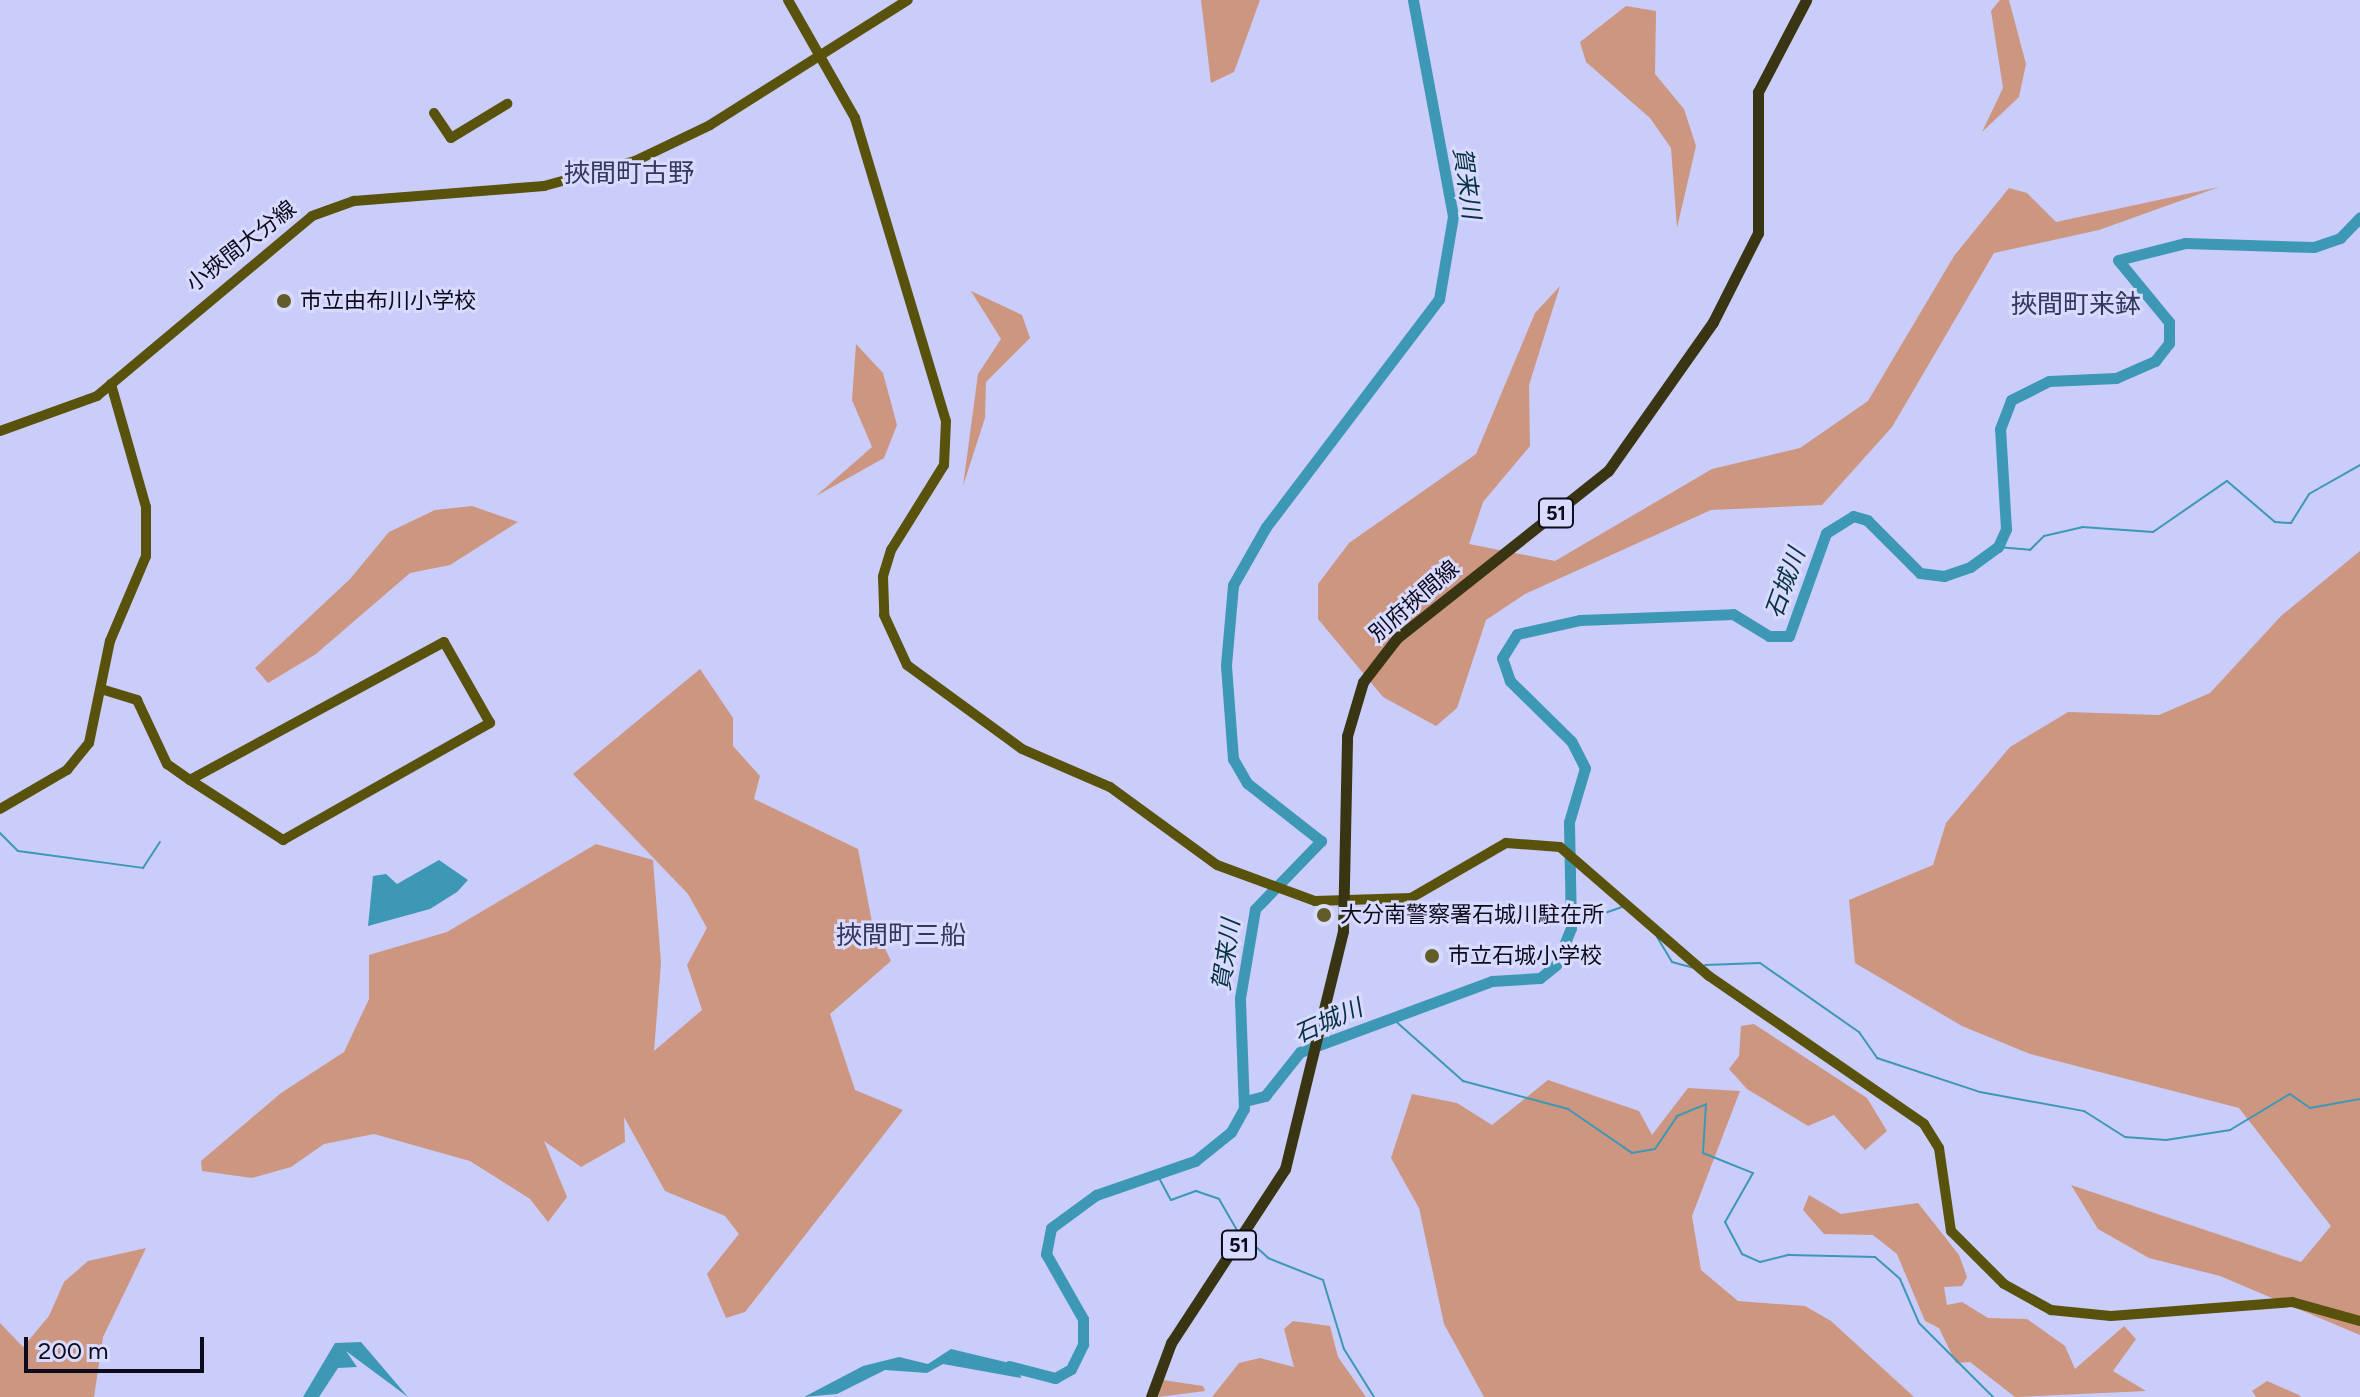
<!DOCTYPE html>
<html>
<head>
<meta charset="utf-8">
<style>
  body { margin:0 }
  #map { position:relative; width:2360px; height:1397px; overflow:hidden; background:#caccf9; font-family:Figtree,"Noto Sans JP",sans-serif }
  div>[style] { position:absolute }
  .green>* { inset:0; background:#cd9680 }
  .water>* { inset:0; background:#3d98b6 }
  .stream>* { height:2px; margin:-1px; padding:0 1px; transform-origin:1px; border-radius:1px; background:#3d98b6 }
  .river>* { height:11px; margin:-5.5px; padding:0 5.5px; transform-origin:5.5px; border-radius:5.5px; background:#3d98b6 }
  .secondary>* { height:10px; margin:-5px; padding:0 5px; transform-origin:5px; border-radius:5px; background:#59520c }
  .primary>* { height:11px; margin:-5.5px; padding:0 5.5px; transform-origin:5.5px; border-radius:5.5px; background:#393512 }
  .dots>* { width:22px; height:22px; translate:-50% -50%; box-sizing:border-box; border:4px solid #d8daff; border-radius:50% }
  span { translate:-50% -50%; white-space:nowrap; text-align:center; line-height:1.15; -webkit-text-stroke:6px #d8daff; paint-order:stroke }
  .shield-label span { padding:2px 6px; background:#d8daff; border:2px solid; border-radius:6px; -webkit-text-stroke-width:0 }
  .shield-label { font-size:20px; color:#0c0b1a; font-weight:700 }
  .street-label { font-size:22px; color:#0c0b1a }
  .poi-label { font-size:22px; color:#0c0b1a }
  .left { translate:0 -50%; text-align:left }
  .water-label { font-size:24px; color:#06313e; font-style:italic }
  .quarter-label { font-size:26px; color:#37375b }
  .scale { position:absolute; left:24px; top:1337px; width:180px; height:36px; box-sizing:border-box; border:4px solid #0c0b1a; border-top:0; padding-left:10px; font-size:24px; line-height:28px; white-space:nowrap; color:#0c0b1a; -webkit-text-stroke:6px #d8daff; paint-order:stroke }
</style>
</head>
<body>
<div id="map">
  <div class="green">
    <div style="clip-path:polygon(1201px 0,1260px 0,1234px 72px,1211px 83px)"></div>
    <div style="clip-path:polygon(2000px 0,2009px 0,2026px 64px,2019px 97px,1982px 132px,2003px 88px,1991px 11px)"></div>
    <div style="clip-path:polygon(1626px 6px,1656px 11px,1655px 74px,1684px 109px,1696px 146px,1677px 228px,1671px 148px,1650px 118px,1586px 62px,1580px 42px)"></div>
    <div style="clip-path:polygon(2219px 187px,2099px 230px,1994px 253px,1892px 427px,1822px 505px,1711px 510px,1525px 594px,1486px 620px,1457px 708px,1436px 726px,1383px 697px,1318px 619px,1318px 584px,1349px 543px,1476px 454px,1535px 313px,1560px 286px,1529px 385px,1530px 446px,1483px 502px,1469px 544px,1555px 561px,1712px 469px,1800px 448px,1868px 401px,1954px 256px,2009px 188px,2027px 193px,2056px 222px)"></div>
    <div style="clip-path:polygon(971px 291px,1022px 315px,1030px 338px,986px 382px,985px 418px,963px 486px,978px 374px,1001px 339px)"></div>
    <div style="clip-path:polygon(856px 344px,883px 373px,897px 425px,884px 458px,816px 496px,872px 447px,852px 400px)"></div>
    <div style="clip-path:polygon(472px 506px,518px 522px,450px 565px,410px 573px,316px 654px,268px 683px,255px 668px,350px 579px,389px 532px,435px 510px)"></div>
    <div style="clip-path:polygon(2360px 551px,2360px 1335px,2220px 1276px,2149px 1258px,2098px 1229px,2071px 1185px,2301px 1262px,2331px 1226px,2239px 1108px,2030px 1054px,1962px 1026px,1855px 963px,1849px 900px,1933px 865px,1946px 823px,2010px 747px,2068px 712px,2159px 715px,2210px 693px,2281px 616px)"></div>
    <div style="clip-path:polygon(700px 669px,733px 718px,733px 746px,760px 776px,754px 799px,858px 849px,872px 922px,891px 961px,830px 1014px,855px 1090px,903px 1110px,745px 1312px,726px 1318px,707px 1274px,739px 1234px,725px 1216px,665px 1191px,624px 1117px,625px 1142px,581px 1167px,544px 1141px,567px 1197px,548px 1222px,530px 1199px,470px 1161px,374px 1134px,324px 1144px,291px 1167px,252px 1178px,202px 1171px,201px 1161px,281px 1093px,344px 1052px,369px 999px,369px 955px,447px 932px,596px 844px,653px 860px,661px 963px,654px 1051px,702px 1010px,687px 965px,707px 928px,688px 894px,573px 774px)"></div>
    <div style="clip-path:polygon(1754px 1024px,1867px 1098px,1887px 1131px,1865px 1150px,1834px 1115px,1808px 1126px,1747px 1089px,1729px 1069px,1739px 1056px,1741px 1026px)"></div>
    <div style="clip-path:polygon(1548px 1080px,1639px 1111px,1652px 1135px,1688px 1088px,1740px 1091px,1692px 1216px,1701px 1270px,1738px 1301px,1805px 1306px,1831px 1321px,1914px 1397px,1484px 1397px,1444px 1324px,1419px 1208px,1391px 1158px,1412px 1094px,1457px 1103px,1492px 1125px)"></div>
    <div style="clip-path:polygon(1809px 1195px,1841px 1214px,1918px 1203px,1959px 1255px,1967px 1277px,1962px 1286px,1944px 1287px,1947px 1305px,1962px 1302px,1988px 1318px,2027px 1319px,2065px 1346px,2075px 1369px,2124px 1326px,2136px 1339px,2113px 1371px,2146px 1391px,2015px 1397px,1970px 1362px,1956px 1363px,1939px 1328px,1925px 1321px,1897px 1254px,1873px 1235px,1824px 1234px,1803px 1210px)"></div>
    <div style="clip-path:polygon(146px 1248px,103px 1337px,94px 1397px,0 1397px,0 1323px,23px 1347px,49px 1316px,64px 1282px,88px 1261px)"></div>
    <div style="clip-path:polygon(1293px 1321px,1330px 1326px,1338px 1357px,1366px 1397px,1212px 1397px,1239px 1363px,1260px 1358px,1294px 1367px,1284px 1329px)"></div>
    <div style="clip-path:polygon(1163px 1380px,1203px 1386px,1205px 1391px,1158px 1397px)"></div>
    <div style="clip-path:polygon(2267px 1381px,2299px 1395px,2301px 1397px,2256px 1397px,2252px 1391px)"></div>
  </div>
  <div class="water">
    <div style="clip-path:polygon(439px 860px,468px 880px,457px 892px,430px 909px,368px 926px,373px 876px,386px 874px,397px 884px)"></div>
    <div style="clip-path:polygon(361px 1342px,408px 1397px,346px 1351px,357px 1367px,338px 1368px,319px 1397px,303px 1397px,335px 1343px)"></div>
    <div style="clip-path:polygon(951px 1349px,1018px 1365px,1021px 1378px,943px 1364px,927px 1373px,885px 1370px,837px 1394px,804px 1397px,863px 1366px,899px 1357px,928px 1364px)"></div>
  </div>
  <div class="stream">
    <div style="left:1998px;top:547px;width:32px;rotate:5deg"></div>
    <div style="left:2030px;top:550px;width:20px;rotate:-45deg"></div>
    <div style="left:2044px;top:536px;width:39px;rotate:-13deg"></div>
    <div style="left:2082px;top:527px;width:71px;rotate:4deg"></div>
    <div style="left:2153px;top:532px;width:90px;rotate:-34.6deg"></div>
    <div style="left:2227px;top:481px;width:63px;rotate:40.5deg"></div>
    <div style="left:2275px;top:522px;width:16px;rotate:4deg"></div>
    <div style="left:2291px;top:523px;width:34px;rotate:-58deg"></div>
    <div style="left:2309px;top:494px;width:59px;rotate:-29.6deg"></div>
    <div style="left:0;top:833px;width:25px;rotate:45deg"></div>
    <div style="left:18px;top:851px;width:126px;rotate:7.7deg"></div>
    <div style="left:143px;top:868px;width:31px;rotate:-57deg"></div>
    <div style="left:1571px;top:925px;width:54px;rotate:-19.4deg"></div>
    <div style="left:1657px;top:937px;width:29px;rotate:59deg"></div>
    <div style="left:1672px;top:962px;width:24px;rotate:15deg"></div>
    <div style="left:1705px;top:965px;width:55px;rotate:-2.1deg"></div>
    <div style="left:1760px;top:963px;width:121px;rotate:34.9deg"></div>
    <div style="left:1859px;top:1032px;width:32px;rotate:55deg"></div>
    <div style="left:1877px;top:1058px;width:108px;rotate:18.3deg"></div>
    <div style="left:1980px;top:1092px;width:106px;rotate:10.4deg"></div>
    <div style="left:2084px;top:1111px;width:49px;rotate:32.4deg"></div>
    <div style="left:2125px;top:1137px;width:41px;rotate:4.2deg"></div>
    <div style="left:2166px;top:1140px;width:65px;rotate:-8.9deg"></div>
    <div style="left:2230px;top:1130px;width:70px;rotate:-31deg"></div>
    <div style="left:2290px;top:1094px;width:24px;rotate:35deg"></div>
    <div style="left:2310px;top:1108px;width:51px;rotate:-10.2deg"></div>
    <div style="left:1392px;top:1018px;width:95px;rotate:41.6deg"></div>
    <div style="left:1463px;top:1081px;width:109px;rotate:14.9deg"></div>
    <div style="left:1568px;top:1109px;width:78px;rotate:34.5deg"></div>
    <div style="left:1632px;top:1153px;width:23px;rotate:-10deg"></div>
    <div style="left:1655px;top:1149px;width:40px;rotate:-56deg"></div>
    <div style="left:1677px;top:1116px;width:31px;rotate:-22deg"></div>
    <div style="left:1706px;top:1104px;width:49px;rotate:93.5deg"></div>
    <div style="left:1703px;top:1153px;width:54px;rotate:21.8deg"></div>
    <div style="left:1753px;top:1173px;width:56px;rotate:119.7deg"></div>
    <div style="left:1725px;top:1222px;width:36px;rotate:62deg"></div>
    <div style="left:1742px;top:1254px;width:20px;rotate:24deg"></div>
    <div style="left:1760px;top:1262px;width:30px;rotate:-14deg"></div>
    <div style="left:1789px;top:1255px;width:86px;rotate:1.3deg"></div>
    <div style="left:1875px;top:1257px;width:33px;rotate:41deg"></div>
    <div style="left:1900px;top:1279px;width:48px;rotate:66.6deg"></div>
    <div style="left:1919px;top:1323px;width:105px;rotate:45deg"></div>
    <div style="left:1158px;top:1176px;width:27px;rotate:62deg"></div>
    <div style="left:1171px;top:1200px;width:27px;rotate:-20deg"></div>
    <div style="left:1196px;top:1191px;width:24px;rotate:19deg"></div>
    <div style="left:1219px;top:1199px;width:36px;rotate:60deg"></div>
    <div style="left:1245px;top:1237px;width:31px;rotate:42deg"></div>
    <div style="left:1268px;top:1258px;width:59px;rotate:21.8deg"></div>
    <div style="left:1323px;top:1280px;width:72px;rotate:73.1deg"></div>
    <div style="left:1344px;top:1349px;width:57px;rotate:58deg"></div>
  </div>
  <div class="river">
    <div style="left:1245px;top:1101px;width:21px;rotate:-14deg"></div>
    <div style="left:1265px;top:1096px;width:56px;rotate:-51.5deg"></div>
    <div style="left:1300px;top:1052px;width:205px;rotate:-20.3deg"></div>
    <div style="left:1492px;top:981px;width:48px;rotate:-3.6deg"></div>
    <div style="left:1540px;top:978px;width:21px;rotate:-39deg"></div>
    <div style="left:1556px;top:965px;width:40px;rotate:-68deg"></div>
    <div style="left:1571px;top:928px;width:106px;rotate:-91.1deg"></div>
    <div style="left:1569px;top:822px;width:56px;rotate:-73.5deg"></div>
    <div style="left:1585px;top:768px;width:30px;rotate:-117deg"></div>
    <div style="left:1571px;top:741px;width:86px;rotate:-135.5deg"></div>
    <div style="left:1510px;top:681px;width:24px;rotate:-109deg"></div>
    <div style="left:1502px;top:658px;width:28px;rotate:-58deg"></div>
    <div style="left:1517px;top:634px;width:65px;rotate:-12.5deg"></div>
    <div style="left:1580px;top:620px;width:153px;rotate:-2.2deg"></div>
    <div style="left:1733px;top:614px;width:42px;rotate:31.4deg"></div>
    <div style="left:1769px;top:636px;width:20px"></div>
    <div style="left:1789px;top:636px;width:109px;rotate:-70.2deg"></div>
    <div style="left:1826px;top:533px;width:32px;rotate:-32deg"></div>
    <div style="left:1853px;top:516px;width:15px;rotate:16deg"></div>
    <div style="left:1867px;top:520px;width:75px;rotate:45deg"></div>
    <div style="left:1920px;top:573px;width:24px;rotate:7deg"></div>
    <div style="left:1944px;top:576px;width:28px;rotate:-19deg"></div>
    <div style="left:1970px;top:567px;width:34px;rotate:-36deg"></div>
    <div style="left:1998px;top:547px;width:20px;rotate:-66deg"></div>
    <div style="left:2006px;top:529px;width:100px;rotate:-93.4deg"></div>
    <div style="left:2000px;top:429px;width:31px;rotate:-69deg"></div>
    <div style="left:2011px;top:400px;width:42px;rotate:-26.6deg"></div>
    <div style="left:2049px;top:381px;width:67px;rotate:-2.6deg"></div>
    <div style="left:2116px;top:378px;width:43px;rotate:-23.6deg"></div>
    <div style="left:2155px;top:361px;width:23px;rotate:-52deg"></div>
    <div style="left:2169px;top:343px;width:21px;rotate:-90deg"></div>
    <div style="left:2169px;top:322px;width:80px;rotate:-129.4deg"></div>
    <div style="left:2118px;top:260px;width:69px;rotate:-14.2deg"></div>
    <div style="left:2185px;top:243px;width:129px;rotate:1.8deg"></div>
    <div style="left:2314px;top:247px;width:28px;rotate:-19deg"></div>
    <div style="left:2340px;top:238px;width:29px;rotate:-46deg"></div>
    <div style="left:1009px;top:1366px;width:48px;rotate:14.6deg"></div>
    <div style="left:1055px;top:1378px;width:18px;rotate:-29deg"></div>
    <div style="left:1071px;top:1369px;width:28px;rotate:-64deg"></div>
    <div style="left:1083px;top:1344px;width:25px;rotate:-90deg"></div>
    <div style="left:1083px;top:1319px;width:75px;rotate:-119.6deg"></div>
    <div style="left:1046px;top:1254px;width:26px;rotate:-79deg"></div>
    <div style="left:1051px;top:1228px;width:56px;rotate:-36.3deg"></div>
    <div style="left:1096px;top:1195px;width:105px;rotate:-19deg"></div>
    <div style="left:1195px;top:1161px;width:46px;rotate:-38.9deg"></div>
    <div style="left:1231px;top:1132px;width:26px;rotate:-61deg"></div>
    <div style="left:1244px;top:1109px;width:111px;rotate:-92.1deg"></div>
    <div style="left:1240px;top:998px;width:90px;rotate:-80.4deg"></div>
    <div style="left:1255px;top:909px;width:95px;rotate:-45.9deg"></div>
    <div style="left:1321px;top:841px;width:94px;rotate:-141.9deg"></div>
    <div style="left:1247px;top:783px;width:28px;rotate:-120deg"></div>
    <div style="left:1233px;top:759px;width:94px;rotate:-94.3deg"></div>
    <div style="left:1226px;top:665px;width:80px;rotate:-85deg"></div>
    <div style="left:1233px;top:585px;width:67px;rotate:-60.4deg"></div>
    <div style="left:1266px;top:527px;width:286px;rotate:-52.8deg"></div>
    <div style="left:1439px;top:299px;width:84px;rotate:-80.4deg"></div>
    <div style="left:1453px;top:216px;width:220px;rotate:-100.5deg"></div>
  </div>
  <div class="secondary">
    <div style="left:788px;top:0;width:136px;rotate:60.4deg"></div>
    <div style="left:855px;top:118px;width:316px;rotate:73.3deg"></div>
    <div style="left:946px;top:421px;width:44px;rotate:92.6deg"></div>
    <div style="left:944px;top:465px;width:100px;rotate:121.9deg"></div>
    <div style="left:891px;top:550px;width:28px;rotate:107deg"></div>
    <div style="left:883px;top:577px;width:38px;rotate:88deg"></div>
    <div style="left:884px;top:615px;width:55px;rotate:65.3deg"></div>
    <div style="left:907px;top:665px;width:142px;rotate:36.1deg"></div>
    <div style="left:1022px;top:749px;width:96px;rotate:23.4deg"></div>
    <div style="left:1110px;top:787px;width:132px;rotate:36.1deg"></div>
    <div style="left:1217px;top:865px;width:104px;rotate:20.2deg"></div>
    <div style="left:1315px;top:901px;width:96px;rotate:-1.8deg"></div>
    <div style="left:1411px;top:898px;width:110px;rotate:-30.1deg"></div>
    <div style="left:1506px;top:843px;width:54px;rotate:4.2deg"></div>
    <div style="left:1560px;top:847px;width:197px;rotate:40.9deg"></div>
    <div style="left:1709px;top:976px;width:261px;rotate:34.5deg"></div>
    <div style="left:1924px;top:1124px;width:28px;rotate:58deg"></div>
    <div style="left:1939px;top:1148px;width:84px;rotate:81.8deg"></div>
    <div style="left:1951px;top:1231px;width:75px;rotate:45deg"></div>
    <div style="left:2004px;top:1284px;width:54px;rotate:29deg"></div>
    <div style="left:2051px;top:1310px;width:60px;rotate:5.7deg"></div>
    <div style="left:2111px;top:1316px;width:182px;rotate:-4.4deg"></div>
    <div style="left:2292px;top:1302px;width:71px;rotate:15.6deg"></div>
    <div style="left:434px;top:113px;width:30px;rotate:56deg"></div>
    <div style="left:451px;top:138px;width:66px;rotate:-31.3deg"></div>
    <div style="left:0;top:431px;width:103px;rotate:-19.8deg"></div>
    <div style="left:97px;top:396px;width:280px;rotate:-39.9deg"></div>
    <div style="left:312px;top:216px;width:45px;rotate:-19.7deg"></div>
    <div style="left:354px;top:201px;width:191px;rotate:-4.5deg"></div>
    <div style="left:544px;top:186px;width:94px;rotate:-15.4deg"></div>
    <div style="left:635px;top:161px;width:83px;rotate:-25.6deg"></div>
    <div style="left:710px;top:125px;width:234px;rotate:-32.3deg"></div>
    <div style="left:101px;top:689px;width:38px;rotate:17deg"></div>
    <div style="left:137px;top:700px;width:71px;rotate:64.9deg"></div>
    <div style="left:167px;top:764px;width:28px;rotate:35deg"></div>
    <div style="left:190px;top:780px;width:111px;rotate:32.8deg"></div>
    <div style="left:283px;top:840px;width:238px;rotate:-29.5deg"></div>
    <div style="left:490px;top:723px;width:93px;rotate:-119.6deg"></div>
    <div style="left:444px;top:642px;width:289px;rotate:151.5deg"></div>
    <div style="left:0;top:809px;width:78px;rotate:-30.2deg"></div>
    <div style="left:67px;top:770px;width:35px;rotate:-51deg"></div>
    <div style="left:89px;top:743px;width:104px;rotate:-78.4deg"></div>
    <div style="left:110px;top:641px;width:92px;rotate:-67deg"></div>
    <div style="left:146px;top:556px;width:49px;rotate:-90deg"></div>
    <div style="left:146px;top:507px;width:128px;rotate:-105.9deg"></div>
  </div>
  <div class="primary">
    <div style="left:1151px;top:1397px;width:58px;rotate:-69.7deg"></div>
    <div style="left:1171px;top:1343px;width:208px;rotate:-56.8deg"></div>
    <div style="left:1285px;top:1169px;width:245px;rotate:-76.3deg"></div>
    <div style="left:1343px;top:931px;width:195px;rotate:-88.8deg"></div>
    <div style="left:1347px;top:736px;width:56px;rotate:-73.5deg"></div>
    <div style="left:1363px;top:682px;width:56px;rotate:-52.3deg"></div>
    <div style="left:1397px;top:638px;width:269px;rotate:-38.4deg"></div>
    <div style="left:1608px;top:471px;width:182px;rotate:-54.8deg"></div>
    <div style="left:1713px;top:322px;width:100px;rotate:-63.2deg"></div>
    <div style="left:1758px;top:233px;width:141px;rotate:-90deg"></div>
    <div style="left:1758px;top:92px;width:104px;rotate:-62.4deg"></div>
  </div>
  <div class="dots">
    <div style="left:284px;top:301px;background:#615c28"></div>
    <div style="left:1324px;top:915px;background:#615c28"></div>
    <div style="left:1432px;top:956px;background:#615c28"></div>
  </div>
  <div class="shield-label">
    <span style="left:1556px;top:513px">51</span>
    <span style="left:1239px;top:1245px">51</span>
  </div>
  <div class="street-label">
    <span style="left:241px;top:246px;rotate:-38deg">小挾間大分線</span>
    <span style="left:1414px;top:601px;rotate:-41deg">別府挾間線</span>
  </div>
  <div class="poi-label">
    <span class="left" style="left:300px;top:301px">市立由布川小学校</span>
    <span class="left" style="left:1340px;top:915px">大分南警察署石城川駐在所</span>
    <span class="left" style="left:1448px;top:956px">市立石城小学校</span>
  </div>
  <div class="water-label">
    <span style="left:1467px;top:183px;rotate:82deg">賀来川</span>
    <span style="left:1785px;top:583px;rotate:-70deg">石城川</span>
    <span style="left:1226px;top:955px;rotate:-82deg">賀来川</span>
    <span style="left:1328px;top:1021px;rotate:-24deg">石城川</span>
  </div>
  <div class="quarter-label">
    <span style="left:629px;top:174px">挾間町古野</span>
    <span style="left:2076px;top:305px">挾間町来鉢</span>
    <span style="left:901px;top:936px">挾間町三船</span>
  </div>
  <div class="scale">200 m</div>
</div>
</body>
</html>
